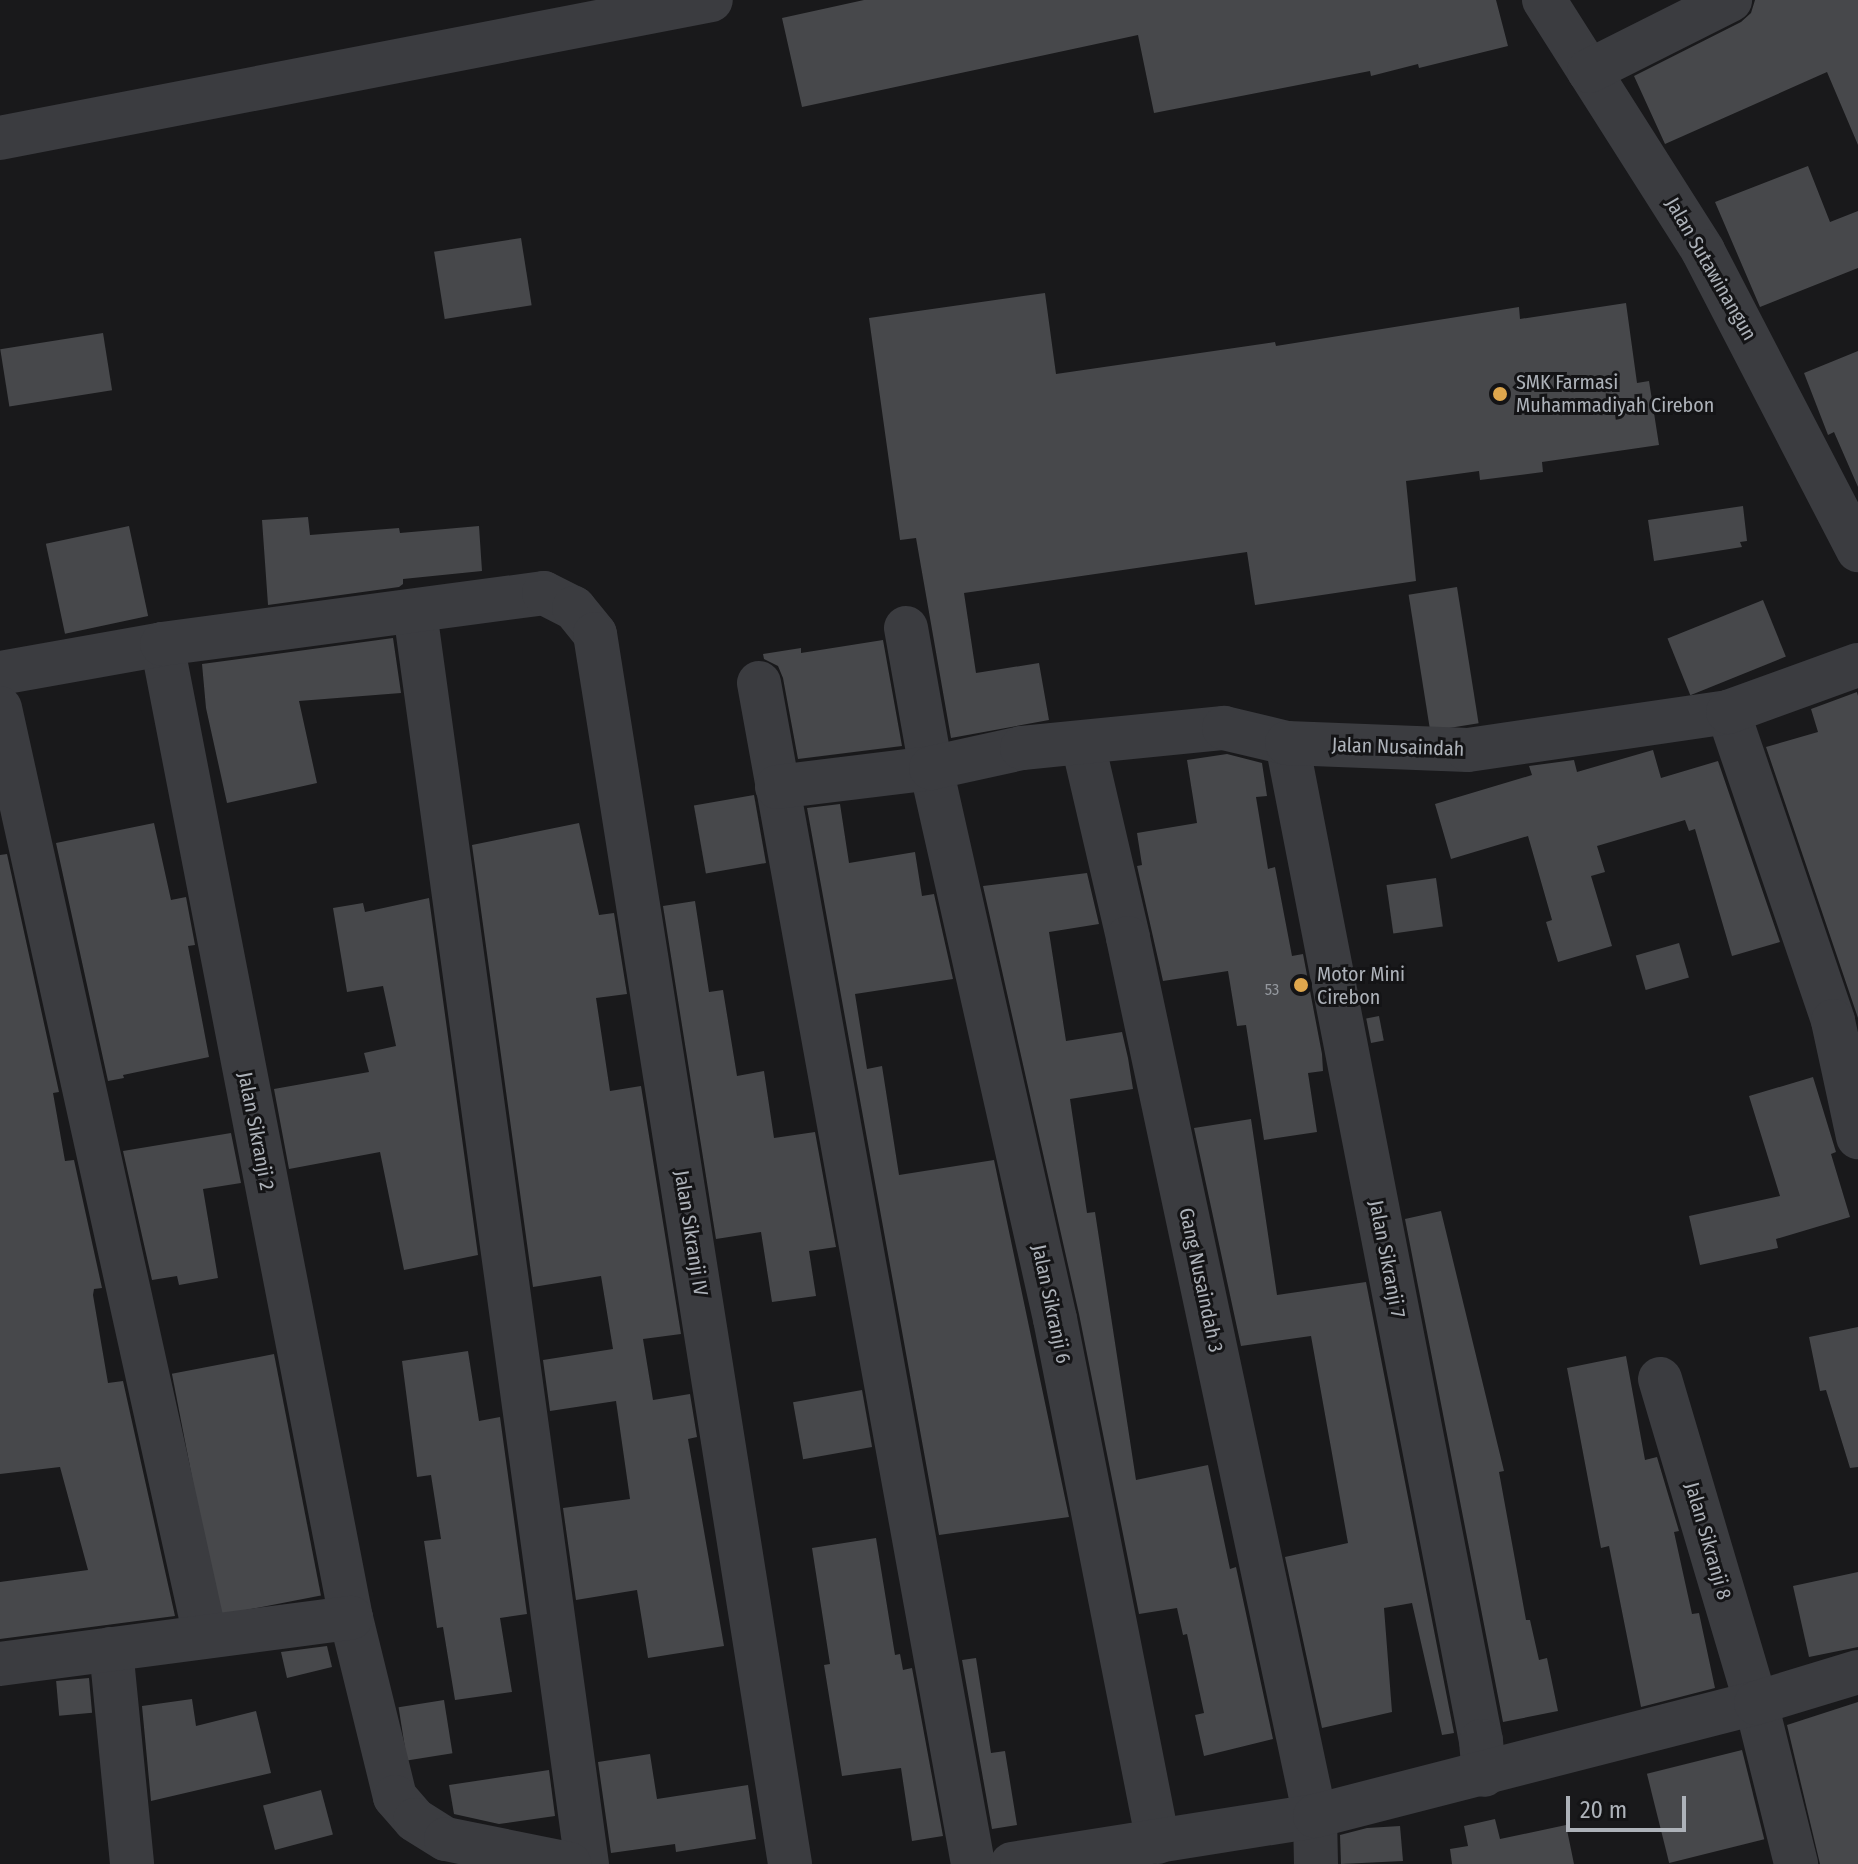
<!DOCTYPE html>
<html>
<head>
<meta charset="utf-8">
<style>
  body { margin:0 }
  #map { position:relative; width:1858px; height:1864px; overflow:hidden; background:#19191b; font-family:"Fira Sans Condensed",sans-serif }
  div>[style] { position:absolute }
  .building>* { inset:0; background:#47484b; transform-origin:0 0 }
  .minor>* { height:44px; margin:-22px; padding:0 22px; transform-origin:22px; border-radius:22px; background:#3b3c40 }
  .dots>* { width:22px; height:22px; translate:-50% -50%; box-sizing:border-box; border:4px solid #141416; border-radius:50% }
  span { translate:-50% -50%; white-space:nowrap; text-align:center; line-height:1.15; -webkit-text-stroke:6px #141416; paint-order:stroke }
  .number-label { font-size:16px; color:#94989e }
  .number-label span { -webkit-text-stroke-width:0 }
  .street-label { font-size:20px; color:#adb2b9 }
  .poi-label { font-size:20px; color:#adb2b9 }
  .left { translate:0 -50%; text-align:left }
  .scale { position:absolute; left:1566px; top:1796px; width:120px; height:36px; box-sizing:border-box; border:4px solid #adb2b9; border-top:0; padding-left:10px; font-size:24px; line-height:28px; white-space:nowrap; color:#adb2b9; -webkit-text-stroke:6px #141416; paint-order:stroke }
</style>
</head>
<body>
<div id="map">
  <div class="building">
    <div style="clip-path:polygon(864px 0,1496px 0,1508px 46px,1419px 68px,1418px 64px,1371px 76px,1370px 71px,1154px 113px,1138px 35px,802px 107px,782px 18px)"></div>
    <div style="clip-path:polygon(1755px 0,1858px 0,1858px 145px,1827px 72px,1665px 144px,1634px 76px,1741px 22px,1751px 13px)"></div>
    <div style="clip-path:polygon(1808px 166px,1830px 222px,1858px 211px,1858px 268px,1760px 307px,1715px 202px)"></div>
    <div style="left:521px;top:238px;width:68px;height:88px;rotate:81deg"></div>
    <div style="clip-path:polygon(1045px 293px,1056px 374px,1275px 342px,1276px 346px,1519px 307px,1520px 319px,1626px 303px,1637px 383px,1649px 381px,1659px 445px,1542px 462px,1543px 472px,1480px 480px,1479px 471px,1406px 481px,1416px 581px,1255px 605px,1247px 552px,964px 593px,976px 673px,1039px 663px,1049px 720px,951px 738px,916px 538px,900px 540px,869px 318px)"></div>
    <div style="left:103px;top:333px;width:58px;height:104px;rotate:81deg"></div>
    <div style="clip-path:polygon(1858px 351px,1858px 487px,1834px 432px,1828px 435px,1804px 373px)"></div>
    <div style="clip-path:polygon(1743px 506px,1747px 541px,1740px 542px,1742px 547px,1654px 561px,1648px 520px)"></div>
    <div style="clip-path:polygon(308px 517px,310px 535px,399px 528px,400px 533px,479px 526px,482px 571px,403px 579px,403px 584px,399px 587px,268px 605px,262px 520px)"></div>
    <div style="left:129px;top:526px;width:92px;height:85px;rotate:78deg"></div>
    <div style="left:1457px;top:587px;width:138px;height:49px;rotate:81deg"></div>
    <div style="left:1763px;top:600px;width:61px;height:103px;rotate:68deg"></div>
    <div style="clip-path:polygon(393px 638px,401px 693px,299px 701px,317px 783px,227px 803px,206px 708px,202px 664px)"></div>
    <div style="clip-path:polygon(883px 640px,902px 746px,798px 759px,783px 678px,778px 666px,764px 659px,763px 654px,801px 648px,801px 653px)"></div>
    <div style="clip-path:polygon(1857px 692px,1858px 696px,1858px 1018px,1766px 747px,1818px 732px,1811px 709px)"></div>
    <div style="clip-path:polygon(1653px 750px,1661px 778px,1718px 761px,1780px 942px,1732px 956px,1695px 829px,1689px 831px,1685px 820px,1597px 846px,1605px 872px,1591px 876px,1612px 946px,1558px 962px,1546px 922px,1552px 920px,1528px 836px,1451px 859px,1435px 804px,1532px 775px,1529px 766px,1574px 760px,1577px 772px)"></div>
    <div style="clip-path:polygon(1227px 754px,1262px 763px,1267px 796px,1256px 797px,1268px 869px,1275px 867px,1292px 956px,1303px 954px,1322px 1054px,1323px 1071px,1308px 1073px,1317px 1132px,1264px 1140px,1246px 1025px,1237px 1026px,1228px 971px,1163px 981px,1137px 866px,1142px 865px,1137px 833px,1197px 823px,1187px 760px)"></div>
    <div style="left:754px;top:795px;width:69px;height:61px;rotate:80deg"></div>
    <div style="clip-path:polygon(840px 804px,849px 863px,915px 852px,922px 896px,934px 894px,953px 979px,855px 994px,867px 1069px,882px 1066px,899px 1175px,994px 1160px,1069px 1517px,939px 1535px,807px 808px)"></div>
    <div style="clip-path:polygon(154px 823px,171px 900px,186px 897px,195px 945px,188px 946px,209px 1057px,123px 1075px,124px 1078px,108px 1081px,56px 843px)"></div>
    <div style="clip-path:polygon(579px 823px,599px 915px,614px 913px,627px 994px,596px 998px,610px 1091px,641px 1086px,681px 1334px,643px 1339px,653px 1400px,690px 1394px,697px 1437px,688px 1439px,724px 1646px,648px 1658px,637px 1590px,576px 1600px,563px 1508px,630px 1499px,616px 1401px,550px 1411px,543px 1360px,613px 1349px,601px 1276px,533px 1287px,472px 845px)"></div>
    <div style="clip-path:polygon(7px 854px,59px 1092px,53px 1093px,65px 1161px,74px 1160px,102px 1288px,94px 1289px,93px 1295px,108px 1383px,123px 1381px,175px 1616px,0 1639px,0 1582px,88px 1570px,60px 1467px,0 1474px,0 855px)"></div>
    <div style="clip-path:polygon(1087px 873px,1099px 924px,1049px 932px,1066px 1041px,1122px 1032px,1128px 1058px,1133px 1089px,1070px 1099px,1087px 1213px,1095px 1212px,1136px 1480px,1208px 1465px,1230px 1569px,1236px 1567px,1273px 1739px,1204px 1756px,1195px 1715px,1204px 1713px,1187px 1634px,1183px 1635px,1177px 1608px,1139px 1614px,1079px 1314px,983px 886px)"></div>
    <div style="left:1436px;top:878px;width:49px;height:50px;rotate:82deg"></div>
    <div style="clip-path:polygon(429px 898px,478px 1255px,404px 1270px,380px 1152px,289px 1169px,274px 1089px,369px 1072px,364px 1053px,396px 1046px,383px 986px,347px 992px,333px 908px,363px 903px,365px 912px)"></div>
    <div style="clip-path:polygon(695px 901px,709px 992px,723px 990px,737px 1076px,764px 1071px,774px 1138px,815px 1132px,836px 1247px,809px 1251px,816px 1296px,772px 1302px,761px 1232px,716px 1239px,663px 906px)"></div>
    <div style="left:1679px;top:943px;width:36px;height:45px;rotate:74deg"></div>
    <div style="left:1379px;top:1016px;width:25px;height:13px;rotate:79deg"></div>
    <div style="clip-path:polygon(1813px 1077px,1836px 1152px,1831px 1154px,1850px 1217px,1776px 1239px,1778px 1248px,1700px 1265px,1689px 1216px,1780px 1196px,1749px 1096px)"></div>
    <div style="clip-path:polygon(1251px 1119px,1277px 1295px,1366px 1282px,1454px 1733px,1442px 1735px,1412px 1603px,1384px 1608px,1392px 1712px,1322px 1728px,1285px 1557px,1348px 1543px,1311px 1336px,1241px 1346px,1194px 1128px)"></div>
    <div style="clip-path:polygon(231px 1133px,241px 1183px,203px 1189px,218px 1278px,179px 1285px,177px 1276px,152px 1280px,123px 1151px)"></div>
    <div style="clip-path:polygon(1441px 1211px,1504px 1471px,1499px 1472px,1526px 1620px,1530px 1620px,1539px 1660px,1547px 1658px,1558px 1711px,1503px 1722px,1405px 1219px)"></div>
    <div style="clip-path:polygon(1858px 1327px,1858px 1467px,1850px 1468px,1826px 1390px,1820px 1391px,1809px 1337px)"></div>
    <div style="clip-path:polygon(468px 1351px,479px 1421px,500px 1417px,527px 1614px,500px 1618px,512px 1692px,455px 1700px,443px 1627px,437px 1628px,424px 1541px,441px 1539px,431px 1475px,417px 1477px,402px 1361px)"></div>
    <div style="left:274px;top:1354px;width:246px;height:104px;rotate:79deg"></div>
    <div style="clip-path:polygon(1626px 1356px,1645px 1460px,1657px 1457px,1679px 1531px,1674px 1532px,1692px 1614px,1699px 1613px,1715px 1688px,1641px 1707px,1609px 1546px,1601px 1548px,1567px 1368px)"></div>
    <div style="left:862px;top:1390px;width:58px;height:70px;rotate:80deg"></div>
    <div style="clip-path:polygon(876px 1538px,895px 1655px,900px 1654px,903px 1670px,912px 1668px,943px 1836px,912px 1841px,901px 1768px,842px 1776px,824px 1665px,830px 1664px,812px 1548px)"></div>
    <div style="clip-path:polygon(1858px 1572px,1858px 1647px,1809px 1657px,1793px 1586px)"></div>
    <div style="clip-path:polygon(327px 1646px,332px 1667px,287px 1678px,281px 1652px)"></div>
    <div style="clip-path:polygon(976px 1658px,991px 1753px,1005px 1751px,1017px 1825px,992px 1829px,962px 1660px)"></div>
    <div style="left:89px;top:1678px;width:35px;height:33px;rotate:85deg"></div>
    <div style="clip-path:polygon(192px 1699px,196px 1726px,256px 1711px,271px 1773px,151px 1801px,142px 1706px)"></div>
    <div style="left:444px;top:1700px;width:54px;height:46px;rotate:81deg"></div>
    <div style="clip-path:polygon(1858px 1702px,1858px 1864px,1820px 1864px,1787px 1725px)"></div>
    <div style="left:1742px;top:1750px;width:92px;height:98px;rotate:76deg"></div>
    <div style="clip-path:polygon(650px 1754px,657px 1799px,748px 1785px,756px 1839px,676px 1852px,675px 1844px,611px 1853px,598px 1762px)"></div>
    <div style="clip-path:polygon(549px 1770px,555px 1816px,499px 1824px,454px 1814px,449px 1785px)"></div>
    <div style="left:321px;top:1790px;width:46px;height:60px;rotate:75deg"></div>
    <div style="clip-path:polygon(1495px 1819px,1500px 1839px,1566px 1825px,1574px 1864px,1452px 1864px,1450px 1849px,1468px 1846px,1464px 1826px)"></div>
    <div style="clip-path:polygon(1400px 1826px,1403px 1861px,1341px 1864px,1340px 1835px,1367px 1828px)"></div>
  </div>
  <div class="minor">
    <div style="left:1544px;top:0;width:297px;rotate:57.6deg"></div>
    <div style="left:1703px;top:251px;width:337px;rotate:62.6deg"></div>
    <div style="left:1589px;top:71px;width:158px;rotate:-26.7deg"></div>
    <div style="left:0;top:138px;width:724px;rotate:-10.98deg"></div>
    <div style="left:415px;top:612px;width:1264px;rotate:82.18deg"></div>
    <div style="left:906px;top:628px;width:142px;rotate:79.9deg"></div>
    <div style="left:931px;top:768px;width:565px;rotate:77.32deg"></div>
    <div style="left:1055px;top:1319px;width:533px;rotate:78.86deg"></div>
    <div style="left:162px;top:644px;width:992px;rotate:79.02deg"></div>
    <div style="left:351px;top:1618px;width:184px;rotate:76.2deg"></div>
    <div style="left:395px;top:1797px;width:30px;rotate:49deg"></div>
    <div style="left:415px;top:1820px;width:36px;rotate:32deg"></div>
    <div style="left:446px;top:1839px;width:126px;rotate:11.5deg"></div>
    <div style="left:0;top:673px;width:165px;rotate:-10.1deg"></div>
    <div style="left:162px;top:644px;width:385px;rotate:-7.6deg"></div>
    <div style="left:544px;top:593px;width:34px;rotate:27deg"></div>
    <div style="left:574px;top:608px;width:33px;rotate:51deg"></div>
    <div style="left:595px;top:634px;width:1245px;rotate:80.99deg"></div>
    <div style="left:759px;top:683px;width:1200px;rotate:79.73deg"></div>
    <div style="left:0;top:708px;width:950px;rotate:77.54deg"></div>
    <div style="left:1728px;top:712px;width:326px;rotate:71.2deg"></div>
    <div style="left:1833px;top:1021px;width:119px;rotate:77.8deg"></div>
    <div style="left:1287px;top:743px;width:1017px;rotate:79deg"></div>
    <div style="left:1481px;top:1741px;width:34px;rotate:85deg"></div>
    <div style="left:1083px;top:744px;width:199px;rotate:76.9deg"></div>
    <div style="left:1128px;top:938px;width:898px;rotate:77.98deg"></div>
    <div style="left:1315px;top:1816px;width:48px;rotate:88.8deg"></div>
    <div style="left:777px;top:787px;width:155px;rotate:-7deg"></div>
    <div style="left:931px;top:768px;width:93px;rotate:-12.4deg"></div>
    <div style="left:1022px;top:748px;width:203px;rotate:-5.7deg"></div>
    <div style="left:1224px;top:728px;width:65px;rotate:13.4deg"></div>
    <div style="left:1287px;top:743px;width:181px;rotate:2.2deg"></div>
    <div style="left:1468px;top:750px;width:263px;rotate:-8.3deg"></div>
    <div style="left:1728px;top:712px;width:138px;rotate:-19.9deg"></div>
    <div style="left:1660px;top:1379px;width:338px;rotate:73.5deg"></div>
    <div style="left:1756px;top:1703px;width:166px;rotate:76deg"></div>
    <div style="left:111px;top:1649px;width:216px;rotate:84.4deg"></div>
    <div style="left:0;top:1664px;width:354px;rotate:-7.5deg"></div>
    <div style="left:1012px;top:1864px;width:307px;rotate:-9deg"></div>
    <div style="left:1315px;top:1816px;width:455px;rotate:-14.4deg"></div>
    <div style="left:1756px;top:1703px;width:107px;rotate:-16.9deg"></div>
  </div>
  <div class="dots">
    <div style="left:1500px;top:394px;background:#dfa74d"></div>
    <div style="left:1301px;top:985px;background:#dfa74d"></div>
  </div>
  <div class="number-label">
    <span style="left:1272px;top:990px">53</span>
  </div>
  <div class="street-label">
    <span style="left:1711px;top:269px;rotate:60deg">Jalan Sutawinangun</span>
    <span style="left:1398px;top:747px;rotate:2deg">Jalan Nusaindah</span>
    <span style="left:256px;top:1131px;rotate:79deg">Jalan Sikranji 2</span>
    <span style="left:691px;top:1233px;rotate:81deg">Jalan Sikranji IV</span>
    <span style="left:1387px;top:1259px;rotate:79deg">Jalan Sikranji 7</span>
    <span style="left:1201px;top:1280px;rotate:78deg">Gang Nusaindah 3</span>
    <span style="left:1051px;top:1304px;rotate:78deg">Jalan Sikranji 6</span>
    <span style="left:1708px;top:1541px;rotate:74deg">Jalan Sikranji 8</span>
  </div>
  <div class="poi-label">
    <span class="left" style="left:1516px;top:394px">SMK Farmasi<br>Muhammadiyah Cirebon</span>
    <span class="left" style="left:1317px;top:986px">Motor Mini<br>Cirebon</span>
  </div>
  <div class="scale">20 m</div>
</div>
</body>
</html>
